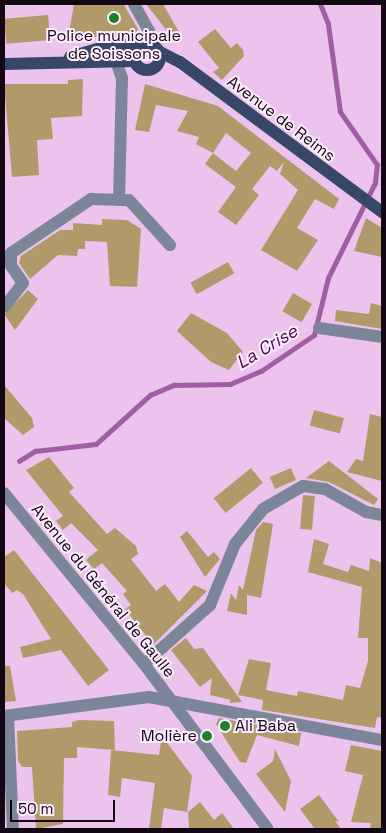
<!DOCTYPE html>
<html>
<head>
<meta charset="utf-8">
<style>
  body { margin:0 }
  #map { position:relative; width:386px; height:833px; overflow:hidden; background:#ebc3ec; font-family:"Space Grotesk",sans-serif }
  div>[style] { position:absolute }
  .stream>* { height:4.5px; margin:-2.25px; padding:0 2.25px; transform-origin:2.25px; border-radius:2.25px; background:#a05fa3 }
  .building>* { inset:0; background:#b09a6a; transform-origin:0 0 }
  .minor>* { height:12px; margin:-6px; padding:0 6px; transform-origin:6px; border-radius:6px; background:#7d8699 }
  .major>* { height:12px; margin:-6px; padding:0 6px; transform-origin:6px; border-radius:6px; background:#384768 }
  .major>.ring { margin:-6px; padding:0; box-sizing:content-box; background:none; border:12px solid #384768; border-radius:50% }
  .dots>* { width:14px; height:14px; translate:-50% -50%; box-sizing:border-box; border:2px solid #fdedfe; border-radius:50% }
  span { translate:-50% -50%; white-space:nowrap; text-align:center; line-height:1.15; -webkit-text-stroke:4px #fdedfe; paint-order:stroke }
  .poi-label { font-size:16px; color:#140714 }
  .left { translate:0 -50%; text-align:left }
  .right { translate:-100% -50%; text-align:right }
  .street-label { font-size:16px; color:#140714 }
  .water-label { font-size:18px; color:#46074a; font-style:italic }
  .frame { position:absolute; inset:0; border:5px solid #140714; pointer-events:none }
  .scale { position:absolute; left:10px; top:800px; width:105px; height:22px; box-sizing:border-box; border:2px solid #140714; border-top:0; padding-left:6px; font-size:15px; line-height:18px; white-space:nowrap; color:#140714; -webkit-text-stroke:4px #fdedfe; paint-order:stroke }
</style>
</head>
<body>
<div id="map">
  <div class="stream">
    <div style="left:19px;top:461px;width:19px;rotate:-32deg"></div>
    <div style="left:35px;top:451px;width:61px;rotate:-6.5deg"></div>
    <div style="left:96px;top:444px;width:73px;rotate:-42.2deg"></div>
    <div style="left:150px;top:395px;width:26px;rotate:-23deg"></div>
    <div style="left:174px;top:385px;width:56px;rotate:-1deg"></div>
    <div style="left:230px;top:384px;width:34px;rotate:-23deg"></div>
    <div style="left:261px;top:371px;width:64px;rotate:-34.2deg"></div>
    <div style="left:314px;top:335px;width:59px;rotate:-76.2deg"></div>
    <div style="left:328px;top:278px;width:106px;rotate:-63.7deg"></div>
    <div style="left:375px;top:183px;width:18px;rotate:-84deg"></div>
    <div style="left:377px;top:165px;width:65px;rotate:-124.9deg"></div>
    <div style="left:340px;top:112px;width:89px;rotate:-97.8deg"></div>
    <div style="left:328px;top:24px;width:22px;rotate:-112deg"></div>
  </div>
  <div class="building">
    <div style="clip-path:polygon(74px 4px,124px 5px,138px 29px,135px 35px,68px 39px)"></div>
    <div style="clip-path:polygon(146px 4px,163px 4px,179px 32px,172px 37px)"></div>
    <div style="left:48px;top:15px;width:25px;height:44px;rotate:85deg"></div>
    <div style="clip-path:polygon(215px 29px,231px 48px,237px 43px,243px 50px,244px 56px,222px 80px,213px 72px,219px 68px,198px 42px)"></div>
    <div style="clip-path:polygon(83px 79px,82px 116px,51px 118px,53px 139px,37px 140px,39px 175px,12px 177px,4px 84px,68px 84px,68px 80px)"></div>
    <div style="clip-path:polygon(evenodd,145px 84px,218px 106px,339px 199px,334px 209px,315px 199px,297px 228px,318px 240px,297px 271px,261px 250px,298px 190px,280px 174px,284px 162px,277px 171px,270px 166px,252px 189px,259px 195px,236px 225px,218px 212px,236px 187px,205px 164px,213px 153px,196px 144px,199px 137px,177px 131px,188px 111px,156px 105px,149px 132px,135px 130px,145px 84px,226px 133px,251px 153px,236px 171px,213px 153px,226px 133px)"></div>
    <div style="clip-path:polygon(366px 218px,382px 228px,382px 257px,354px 251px)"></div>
    <div style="clip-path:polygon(102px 219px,127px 220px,141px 229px,137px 287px,110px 286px,107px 242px,85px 241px,85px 249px,78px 249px,77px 256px,58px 255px,30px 279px,19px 263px,21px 256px,60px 230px,73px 230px,73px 223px,102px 225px)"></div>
    <div style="left:228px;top:262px;width:13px;height:43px;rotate:61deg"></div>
    <div style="clip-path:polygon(28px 290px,38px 299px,15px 330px,4px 314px)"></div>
    <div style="left:293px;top:293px;width:22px;height:21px;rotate:30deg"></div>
    <div style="clip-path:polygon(371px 303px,382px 306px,382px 329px,335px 321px,336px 310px,369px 314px)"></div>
    <div style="clip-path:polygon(191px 313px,227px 333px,243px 352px,229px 370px,211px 362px,177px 331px)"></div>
    <div style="clip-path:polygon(4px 385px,32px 418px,34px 427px,23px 435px,4px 418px)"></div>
    <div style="left:314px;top:410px;width:31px;height:16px;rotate:15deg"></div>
    <div style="clip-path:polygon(370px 414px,382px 417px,382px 481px,347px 472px,356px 459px,363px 461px)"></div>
    <div style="clip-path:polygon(49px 457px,74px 488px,69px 492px,107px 534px,115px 528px,136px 546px,138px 554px,131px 559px,156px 591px,165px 584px,179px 602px,194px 585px,207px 591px,153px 645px,125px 609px,131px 605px,123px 594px,127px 591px,102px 563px,94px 569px,86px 560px,98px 550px,71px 523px,63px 530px,56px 521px,63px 516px,26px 470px)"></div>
    <div style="clip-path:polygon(329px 461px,378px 499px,374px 505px,329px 482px,306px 478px)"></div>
    <div style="left:251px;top:468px;width:19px;height:48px;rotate:51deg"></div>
    <div style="left:291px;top:468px;width:13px;height:23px;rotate:67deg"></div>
    <div style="left:303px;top:495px;width:12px;height:34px;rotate:5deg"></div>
    <div style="clip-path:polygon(263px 522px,273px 524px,261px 598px,247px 595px,247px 615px,227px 611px,231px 593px,236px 600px,239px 585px,243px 590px,256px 530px)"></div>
    <div style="clip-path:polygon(187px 531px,208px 557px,214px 552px,220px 559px,205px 577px,180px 537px)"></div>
    <div style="clip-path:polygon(314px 539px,329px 544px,323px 564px,348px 572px,351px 565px,369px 571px,370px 558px,382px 563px,382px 718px,377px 717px,375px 728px,262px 710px,263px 700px,238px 695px,249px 659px,271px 663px,266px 690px,297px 696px,298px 691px,343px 700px,346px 685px,360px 688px,368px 661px,368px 638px,358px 638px,362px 587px,308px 572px)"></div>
    <div style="clip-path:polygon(14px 550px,109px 670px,88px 686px,61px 650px,23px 658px,20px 647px,51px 639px,23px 594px,17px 590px,12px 593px,4px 583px,4px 557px)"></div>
    <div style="clip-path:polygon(186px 638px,194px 649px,203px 648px,242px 702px,229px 703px,231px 700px,210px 695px,212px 678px,200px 687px,171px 650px)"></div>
    <div style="clip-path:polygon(4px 666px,10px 666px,16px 701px,4px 702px)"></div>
    <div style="clip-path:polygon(219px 718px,301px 733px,299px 746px,257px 735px,246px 763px,240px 762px,216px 724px)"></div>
    <div style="clip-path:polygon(79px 720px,114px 721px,115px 750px,77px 747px,77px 758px,64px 758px,63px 824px,36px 829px,32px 767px,22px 767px,18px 761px,17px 731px,72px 727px,72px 722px)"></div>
    <div style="clip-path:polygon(162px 736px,192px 776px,187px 812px,164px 808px,161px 829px,149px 829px,155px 783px,122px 778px,120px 797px,108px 795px,111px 750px,159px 755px)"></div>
    <div style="clip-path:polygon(351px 745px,382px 751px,382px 829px,370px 829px,371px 823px,351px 822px,363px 775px,345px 771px)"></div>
    <div style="clip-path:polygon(275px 749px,291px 781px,285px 812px,256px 774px,273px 761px)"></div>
    <div style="clip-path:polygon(319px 795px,339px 822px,335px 821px,341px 829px,315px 829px,300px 809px)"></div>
    <div style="clip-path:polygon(200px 802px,214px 820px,222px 813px,234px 829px,189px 829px,188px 812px)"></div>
  </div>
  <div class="minor">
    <div style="left:134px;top:4px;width:31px;rotate:61deg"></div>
    <div style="left:149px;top:31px;width:13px;rotate:90deg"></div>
    <div style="left:116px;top:61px;width:18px;rotate:71deg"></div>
    <div style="left:122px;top:78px;width:122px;rotate:91.4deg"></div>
    <div style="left:5px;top:306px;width:29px;rotate:-52deg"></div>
    <div style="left:23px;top:283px;width:21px;rotate:-125deg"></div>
    <div style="left:11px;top:266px;width:13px;rotate:-90deg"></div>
    <div style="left:11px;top:253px;width:97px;rotate:-34deg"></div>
    <div style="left:91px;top:199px;width:38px;rotate:2deg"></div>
    <div style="left:129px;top:200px;width:61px;rotate:47.7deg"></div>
    <div style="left:319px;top:328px;width:64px;rotate:8.1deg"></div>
    <div style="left:4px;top:493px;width:221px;rotate:50.7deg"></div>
    <div style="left:144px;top:664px;width:206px;rotate:53.1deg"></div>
    <div style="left:144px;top:664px;width:89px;rotate:-41.8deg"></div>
    <div style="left:210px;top:605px;width:66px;rotate:-67.7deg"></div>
    <div style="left:235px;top:544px;width:45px;rotate:-51.3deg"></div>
    <div style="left:263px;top:509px;width:46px;rotate:-29.9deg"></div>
    <div style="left:303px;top:486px;width:22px;rotate:8deg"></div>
    <div style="left:325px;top:489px;width:47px;rotate:29.3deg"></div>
    <div style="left:366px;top:512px;width:16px;rotate:11deg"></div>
    <div style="left:4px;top:716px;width:146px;rotate:-7.5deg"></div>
    <div style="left:149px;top:697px;width:237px;rotate:10.5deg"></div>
    <div style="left:8px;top:716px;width:113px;rotate:87.5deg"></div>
  </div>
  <div class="major">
    <div class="ring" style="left:134px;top:44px;width:14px;height:14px"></div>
    <div style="left:160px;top:52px;width:22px;rotate:27deg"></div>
    <div style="left:180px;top:62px;width:252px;rotate:36.6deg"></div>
    <div style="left:70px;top:57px;width:46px;rotate:-16.5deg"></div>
    <div style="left:114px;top:44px;width:25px;rotate:5deg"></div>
    <div style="left:4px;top:64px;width:130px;rotate:-1.3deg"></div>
  </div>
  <div class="dots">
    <div style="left:114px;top:18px;background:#207e2f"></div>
    <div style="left:225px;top:726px;background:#207e2f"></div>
    <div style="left:207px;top:736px;background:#207e2f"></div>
  </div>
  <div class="poi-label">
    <span style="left:114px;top:45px">Police municipale<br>de Soissons</span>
    <span class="left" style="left:235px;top:726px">Ali Baba</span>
    <span class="right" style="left:197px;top:736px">Molière</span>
  </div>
  <div class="street-label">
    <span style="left:281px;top:119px;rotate:37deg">Avenue de Reims</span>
    <span style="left:103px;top:591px;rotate:51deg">Avenue du Général de Gaulle</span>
  </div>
  <div class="water-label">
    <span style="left:267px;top:347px;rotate:-31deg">La Crise</span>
  </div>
  <div class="frame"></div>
  <div class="scale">50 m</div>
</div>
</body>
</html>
